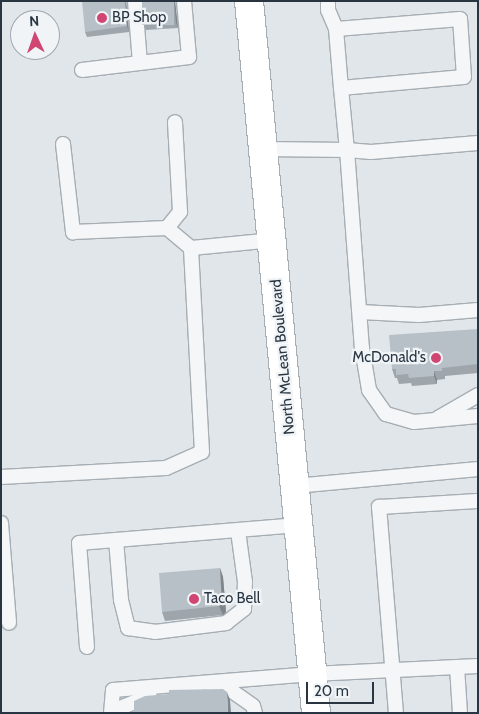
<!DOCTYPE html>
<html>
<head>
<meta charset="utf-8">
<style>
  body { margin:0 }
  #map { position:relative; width:479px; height:714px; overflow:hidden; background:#e1e6ea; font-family:Cabin,sans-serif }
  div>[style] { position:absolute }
  .roads { filter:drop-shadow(1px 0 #a6aeb4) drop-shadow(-1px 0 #a6aeb4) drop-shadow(0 1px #a6aeb4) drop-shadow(0 -1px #a6aeb4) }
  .lane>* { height:14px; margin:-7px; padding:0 7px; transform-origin:7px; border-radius:7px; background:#f4f6f8 }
  .secondary>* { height:28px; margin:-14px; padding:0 14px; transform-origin:14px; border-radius:14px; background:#fff }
  .wall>* { inset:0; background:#9ea5ab }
  .shaded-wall>* { inset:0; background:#81868b }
  .building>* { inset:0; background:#b8c0c7; transform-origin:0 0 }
  .dots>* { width:14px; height:14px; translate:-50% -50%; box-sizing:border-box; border:2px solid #f1f4f7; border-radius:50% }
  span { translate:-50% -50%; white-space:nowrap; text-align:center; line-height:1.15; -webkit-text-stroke:4.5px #f1f4f7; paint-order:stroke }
  .poi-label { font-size:15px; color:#293642 }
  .left { translate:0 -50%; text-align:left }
  .right { translate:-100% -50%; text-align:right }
  .street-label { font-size:15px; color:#293642 }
  .frame { position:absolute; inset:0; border:2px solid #293642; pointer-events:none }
  .north { position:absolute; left:10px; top:10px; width:50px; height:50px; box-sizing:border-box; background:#f1f4f7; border:1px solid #a1a8af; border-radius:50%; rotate:357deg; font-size:14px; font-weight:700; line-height:20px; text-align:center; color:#293642 }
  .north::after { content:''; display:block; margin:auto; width:18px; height:22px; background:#d04571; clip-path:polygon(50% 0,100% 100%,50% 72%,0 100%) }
  .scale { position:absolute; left:306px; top:682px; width:68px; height:22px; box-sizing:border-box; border:2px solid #293642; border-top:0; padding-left:6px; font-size:15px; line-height:18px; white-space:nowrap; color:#293642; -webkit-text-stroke:4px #f1f4f7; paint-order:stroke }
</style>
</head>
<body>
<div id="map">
  <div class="roads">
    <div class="lane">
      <div style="left:135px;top:1px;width:62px;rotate:85.4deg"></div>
      <div style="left:328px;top:1px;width:9px;rotate:90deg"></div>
      <div style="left:328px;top:10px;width:21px;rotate:67deg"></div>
      <div style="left:82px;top:70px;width:108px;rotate:-6.9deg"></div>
      <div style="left:189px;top:57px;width:56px;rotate:-95.1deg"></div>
      <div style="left:341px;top:88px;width:123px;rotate:-5.1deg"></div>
      <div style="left:464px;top:77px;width:58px;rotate:-93.9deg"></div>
      <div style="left:460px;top:19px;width:124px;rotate:175.4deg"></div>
      <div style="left:336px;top:29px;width:59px;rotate:85.2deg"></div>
      <div style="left:341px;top:88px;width:62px;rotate:84.5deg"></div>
      <div style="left:347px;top:150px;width:24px;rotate:5deg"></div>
      <div style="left:371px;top:152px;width:107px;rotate:-4.8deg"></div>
      <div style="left:63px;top:144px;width:89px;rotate:83.5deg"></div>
      <div style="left:73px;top:232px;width:94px;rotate:-2.4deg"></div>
      <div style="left:167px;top:228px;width:31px;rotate:40deg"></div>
      <div style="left:264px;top:149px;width:83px;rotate:0.7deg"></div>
      <div style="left:347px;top:150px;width:199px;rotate:85.7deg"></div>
      <div style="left:362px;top:348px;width:43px;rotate:80.5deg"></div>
      <div style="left:369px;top:390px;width:29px;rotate:55deg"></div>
      <div style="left:386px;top:414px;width:29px;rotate:16deg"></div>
      <div style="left:414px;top:422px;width:64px;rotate:-5.4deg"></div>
      <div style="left:167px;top:228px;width:21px;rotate:-51deg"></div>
      <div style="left:180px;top:212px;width:90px;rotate:-93.2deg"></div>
      <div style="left:360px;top:312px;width:59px;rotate:2.9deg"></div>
      <div style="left:419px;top:315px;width:59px;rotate:-4.8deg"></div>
      <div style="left:438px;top:418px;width:46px;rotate:-29.9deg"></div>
      <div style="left:1px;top:477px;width:165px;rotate:-3.1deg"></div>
      <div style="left:166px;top:468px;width:39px;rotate:-24deg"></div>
      <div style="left:202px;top:452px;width:204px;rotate:-93.1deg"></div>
      <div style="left:191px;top:248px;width:81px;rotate:-5.6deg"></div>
      <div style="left:295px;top:486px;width:184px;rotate:-5.3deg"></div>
      <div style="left:1px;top:523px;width:100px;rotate:85.4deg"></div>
      <div style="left:116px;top:540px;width:60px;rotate:85.2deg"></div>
      <div style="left:121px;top:600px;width:29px;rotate:76deg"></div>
      <div style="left:128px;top:628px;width:27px;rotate:8deg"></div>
      <div style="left:155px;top:632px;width:72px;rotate:-7.2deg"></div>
      <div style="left:226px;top:623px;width:23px;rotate:-38deg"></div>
      <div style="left:244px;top:609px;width:27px;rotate:-88deg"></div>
      <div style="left:245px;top:582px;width:51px;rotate:-97.8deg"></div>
      <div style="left:87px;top:647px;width:104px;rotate:-94.4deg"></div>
      <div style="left:79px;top:543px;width:220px;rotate:-4.7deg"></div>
      <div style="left:457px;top:667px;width:46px;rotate:86.3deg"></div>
      <div style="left:214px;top:690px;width:15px;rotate:-4deg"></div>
      <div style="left:229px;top:689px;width:29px;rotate:35deg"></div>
      <div style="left:253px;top:706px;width:7px;rotate:74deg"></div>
      <div style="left:111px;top:713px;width:23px;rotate:-85deg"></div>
      <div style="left:113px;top:690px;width:200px;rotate:-4.6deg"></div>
      <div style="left:312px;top:674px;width:166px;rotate:-2.8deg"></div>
      <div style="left:118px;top:713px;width:5px;rotate:-68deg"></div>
      <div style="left:120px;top:708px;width:32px;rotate:-22deg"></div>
      <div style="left:396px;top:713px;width:207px;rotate:-94.7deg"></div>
      <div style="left:379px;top:507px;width:99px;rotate:-3.5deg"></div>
    </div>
    <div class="secondary">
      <div style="left:249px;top:1px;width:715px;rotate:84.62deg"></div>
    </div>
  </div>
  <div class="wall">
    <div style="clip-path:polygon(126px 1px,129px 32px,87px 37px,85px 32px)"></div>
    <div style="clip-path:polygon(142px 1px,175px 1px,178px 28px,146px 30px,144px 25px)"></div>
    <div style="clip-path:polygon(478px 329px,478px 373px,445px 376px,445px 379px,437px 380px,437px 384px,412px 386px,411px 383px,399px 384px,397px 378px,395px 378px,392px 369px)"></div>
    <div style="clip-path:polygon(220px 568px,223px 577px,226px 612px,223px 615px,165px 621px,162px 612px)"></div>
  </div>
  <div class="shaded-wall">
    <div style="clip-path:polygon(125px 1px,126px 1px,129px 32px,127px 26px)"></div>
    <div style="clip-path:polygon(174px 1px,175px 1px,178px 28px,176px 23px)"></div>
    <div style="clip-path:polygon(434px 371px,437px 380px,437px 384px,434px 376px)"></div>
    <div style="clip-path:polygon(220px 568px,223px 577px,226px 612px,223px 615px,219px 606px)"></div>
    <div style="clip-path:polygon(227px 692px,230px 700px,231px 713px,228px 713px)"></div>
  </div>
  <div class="building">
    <div style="clip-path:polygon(82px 1px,125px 1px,127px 26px,85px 32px)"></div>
    <div style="left:142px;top:1px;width:32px;height:24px"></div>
    <div style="clip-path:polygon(478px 329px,478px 364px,442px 368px,442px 371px,434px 371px,434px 376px,409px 378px,408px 374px,396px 375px,396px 369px,392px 369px,389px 335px)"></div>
    <div style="clip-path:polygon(220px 568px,222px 604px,219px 606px,162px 612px,159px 573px)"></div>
    <div style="clip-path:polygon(223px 689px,227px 692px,228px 713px,134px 713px,134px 701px,145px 696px,169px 694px,169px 690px)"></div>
  </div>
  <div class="dots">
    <div style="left:102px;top:18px;background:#d04571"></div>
    <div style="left:436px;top:358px;background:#d04571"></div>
    <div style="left:194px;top:599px;background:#d04571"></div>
  </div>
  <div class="poi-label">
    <span class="left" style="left:112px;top:18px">BP Shop</span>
    <span class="right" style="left:426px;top:358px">McDonald's</span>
    <span class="left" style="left:204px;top:599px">Taco Bell</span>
  </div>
  <div class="street-label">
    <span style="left:283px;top:357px;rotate:-95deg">North McLean Boulevard</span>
  </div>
  <div class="frame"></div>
  <div class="north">N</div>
  <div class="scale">20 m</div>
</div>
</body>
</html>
